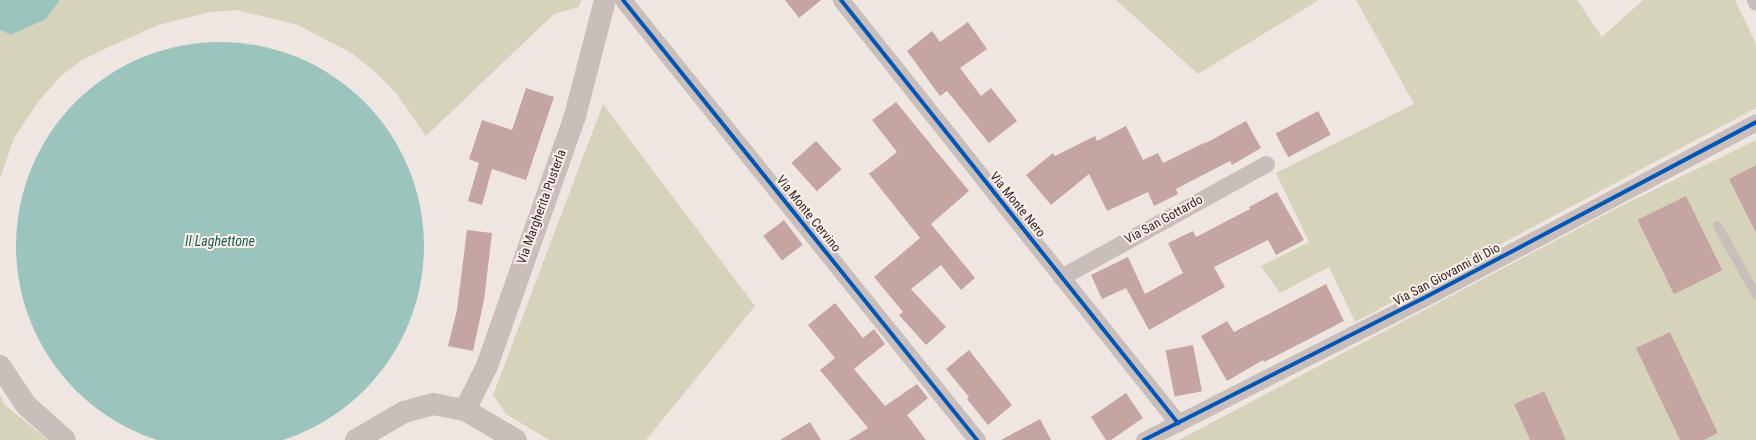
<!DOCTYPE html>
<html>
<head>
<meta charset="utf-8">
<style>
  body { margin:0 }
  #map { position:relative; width:1756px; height:440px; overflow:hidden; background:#efe6e2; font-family:"Roboto Condensed",sans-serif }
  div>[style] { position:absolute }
  .green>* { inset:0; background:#d5d4ba }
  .water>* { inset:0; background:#9bc4bd }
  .round { border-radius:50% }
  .building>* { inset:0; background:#c5a5a2; transform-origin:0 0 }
  .service>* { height:9px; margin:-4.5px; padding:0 4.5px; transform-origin:4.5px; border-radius:4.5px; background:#c9beba }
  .minor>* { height:17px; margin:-8.5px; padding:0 8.5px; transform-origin:8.5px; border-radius:8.5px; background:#c9beba }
  .tertiary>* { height:22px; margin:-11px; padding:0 11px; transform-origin:11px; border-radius:11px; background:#c9beba }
  .cycleway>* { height:4px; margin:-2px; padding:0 2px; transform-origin:2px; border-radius:2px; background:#0057b8 }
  span { translate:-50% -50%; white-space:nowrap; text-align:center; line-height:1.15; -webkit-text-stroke:4px #fcf0e9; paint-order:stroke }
  .street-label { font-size:13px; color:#3a2a28 }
  .water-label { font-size:14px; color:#186159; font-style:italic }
</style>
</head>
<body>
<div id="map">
  <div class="green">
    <div style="clip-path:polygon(60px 0,581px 0,579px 7px,554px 14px,426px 136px,396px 93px,375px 72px,353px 54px,298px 25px,236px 10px,211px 12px,158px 25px,109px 47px,82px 60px,60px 77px,38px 102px,14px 138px,0 179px,0 30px,11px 35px,46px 19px)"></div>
    <div style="clip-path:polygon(1116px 0,1319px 0,1198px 74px)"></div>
    <div style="clip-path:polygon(1356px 0,1577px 0,1602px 37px,1643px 0,1735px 0,1756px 44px,1756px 108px,1355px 322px,1329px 267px,1280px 293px,1261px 266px,1309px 242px,1276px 173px,1414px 104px)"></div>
    <div style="clip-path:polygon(603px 104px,755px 306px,646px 440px,549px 440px,506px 414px,493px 395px)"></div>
    <div style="clip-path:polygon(evenodd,1756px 140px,1756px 165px,1729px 179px,1756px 233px,1756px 440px,1704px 440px,1718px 433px,1670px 332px,1637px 348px,1680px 440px,1566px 440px,1543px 391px,1514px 404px,1530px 440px,1179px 440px,1619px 207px,1756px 140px,1686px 197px,1722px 271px,1674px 294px,1638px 220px,1686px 197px)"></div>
    <div style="clip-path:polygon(0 395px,5px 405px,48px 440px,0 440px)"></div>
  </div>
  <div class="water">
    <div style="clip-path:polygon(0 0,60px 0,46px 19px,11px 35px,0 30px)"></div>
    <div class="round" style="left:16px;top:42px;width:408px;height:408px"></div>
  </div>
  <div class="building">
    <div style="clip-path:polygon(785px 0,821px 0,799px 18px)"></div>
    <div style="clip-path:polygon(968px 22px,987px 49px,960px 68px,981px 96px,991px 88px,1017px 121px,989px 143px,947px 91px,940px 96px,907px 51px,932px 31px,940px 42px)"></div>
    <div style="clip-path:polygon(526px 88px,554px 97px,526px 180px,492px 169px,482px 205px,468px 201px,479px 163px,469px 159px,482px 120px,512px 130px)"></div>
    <div style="clip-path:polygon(896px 102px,969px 191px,931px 224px,975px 278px,961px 290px,941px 265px,911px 289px,946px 327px,926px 345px,899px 315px,903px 312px,874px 277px,920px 238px,869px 174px,897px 152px,872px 120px)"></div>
    <div style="left:1318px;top:111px;width:27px;height:48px;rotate:62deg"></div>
    <div style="clip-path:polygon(1246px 121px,1261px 148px,1232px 165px,1230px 161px,1176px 189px,1178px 194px,1154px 206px,1148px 192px,1107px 211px,1089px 174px,1051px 205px,1026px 175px,1053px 153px,1055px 156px,1095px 136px,1097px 141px,1126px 126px,1143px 160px,1158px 153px,1163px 163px,1206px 142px,1206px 143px)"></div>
    <div style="left:816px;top:141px;width:38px;height:33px;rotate:48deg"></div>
    <div style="clip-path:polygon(1756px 165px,1756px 233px,1729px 179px)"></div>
    <div style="clip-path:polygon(1277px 192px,1304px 240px,1276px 255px,1268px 240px,1214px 267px,1225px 287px,1149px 330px,1126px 288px,1102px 299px,1091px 275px,1128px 257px,1145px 294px,1183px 273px,1168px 243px,1193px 231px,1196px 237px,1250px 209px,1249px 207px)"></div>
    <div style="left:1686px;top:196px;width:83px;height:54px;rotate:64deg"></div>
    <div style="left:784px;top:220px;width:31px;height:26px;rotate:53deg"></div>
    <div style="clip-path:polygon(467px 230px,492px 233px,484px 300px,473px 351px,448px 346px,457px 310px)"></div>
    <div style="clip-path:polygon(1326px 284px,1344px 321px,1264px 362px,1263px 360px,1227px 381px,1201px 336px,1227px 321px,1234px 332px)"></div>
    <div style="clip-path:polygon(835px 303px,863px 338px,874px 329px,885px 344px,854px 369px,885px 406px,917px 384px,928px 398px,907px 415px,926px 440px,849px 440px,868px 428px,820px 370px,835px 358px,808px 325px)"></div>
    <div style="clip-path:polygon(1670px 332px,1718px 433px,1704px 440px,1680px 440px,1636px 348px)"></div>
    <div style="left:1193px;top:345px;width:47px;height:28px;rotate:79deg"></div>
    <div style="clip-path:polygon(969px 350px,1012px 405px,988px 425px,967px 399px,969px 397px,946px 369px)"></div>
    <div style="clip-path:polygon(1544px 391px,1566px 440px,1530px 440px,1514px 404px)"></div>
    <div style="clip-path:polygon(1126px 393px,1143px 418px,1111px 440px,1106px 440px,1091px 417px)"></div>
    <div style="clip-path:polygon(1040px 419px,1051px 440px,1001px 440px)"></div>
    <div style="clip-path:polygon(810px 422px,821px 440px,780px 440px)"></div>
  </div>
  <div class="service">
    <div style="left:1717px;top:225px;width:80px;rotate:60.9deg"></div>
  </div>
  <div class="minor">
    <div style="left:623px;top:0;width:565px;rotate:51.18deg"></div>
    <div style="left:841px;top:0;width:541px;rotate:51.46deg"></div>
    <div style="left:1755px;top:0;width:2px;rotate:63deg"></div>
    <div style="left:1061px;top:277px;width:234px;rotate:-28.9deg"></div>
    <div style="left:1144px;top:440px;width:312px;rotate:-26.9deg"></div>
    <div style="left:1422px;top:299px;width:378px;rotate:-27.9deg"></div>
  </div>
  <div class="tertiary">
    <div style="left:0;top:366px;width:47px;rotate:56.3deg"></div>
    <div style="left:26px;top:405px;width:52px;rotate:41.9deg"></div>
    <div style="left:465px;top:410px;width:49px;rotate:-63.4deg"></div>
    <div style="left:487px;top:366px;width:265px;rotate:-70.6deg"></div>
    <div style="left:575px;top:116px;width:120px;rotate:-75.5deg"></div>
    <div style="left:356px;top:440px;width:56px;rotate:-30.3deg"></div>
    <div style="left:404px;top:412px;width:30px;rotate:-15deg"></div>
    <div style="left:433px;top:404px;width:33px;rotate:11deg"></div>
    <div style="left:465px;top:410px;width:59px;rotate:30.5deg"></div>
  </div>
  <div class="cycleway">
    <div style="left:623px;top:0;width:565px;rotate:51.18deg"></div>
    <div style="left:841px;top:0;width:541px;rotate:51.46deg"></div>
    <div style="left:1144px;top:440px;width:312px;rotate:-26.9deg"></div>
    <div style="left:1422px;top:299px;width:378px;rotate:-27.9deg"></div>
  </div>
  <div class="street-label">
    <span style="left:1017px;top:205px;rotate:51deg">Via Monte Nero</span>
    <span style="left:542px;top:207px;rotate:-70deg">Via Margherita Pusterla</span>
    <span style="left:808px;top:214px;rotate:51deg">Via Monte Cervino</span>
    <span style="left:1164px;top:220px;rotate:-29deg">Via San Gottardo</span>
    <span style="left:1447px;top:275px;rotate:-28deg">Via San Giovanni di Dio</span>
  </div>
  <div class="water-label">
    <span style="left:220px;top:241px">Il Laghettone</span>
  </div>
</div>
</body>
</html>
